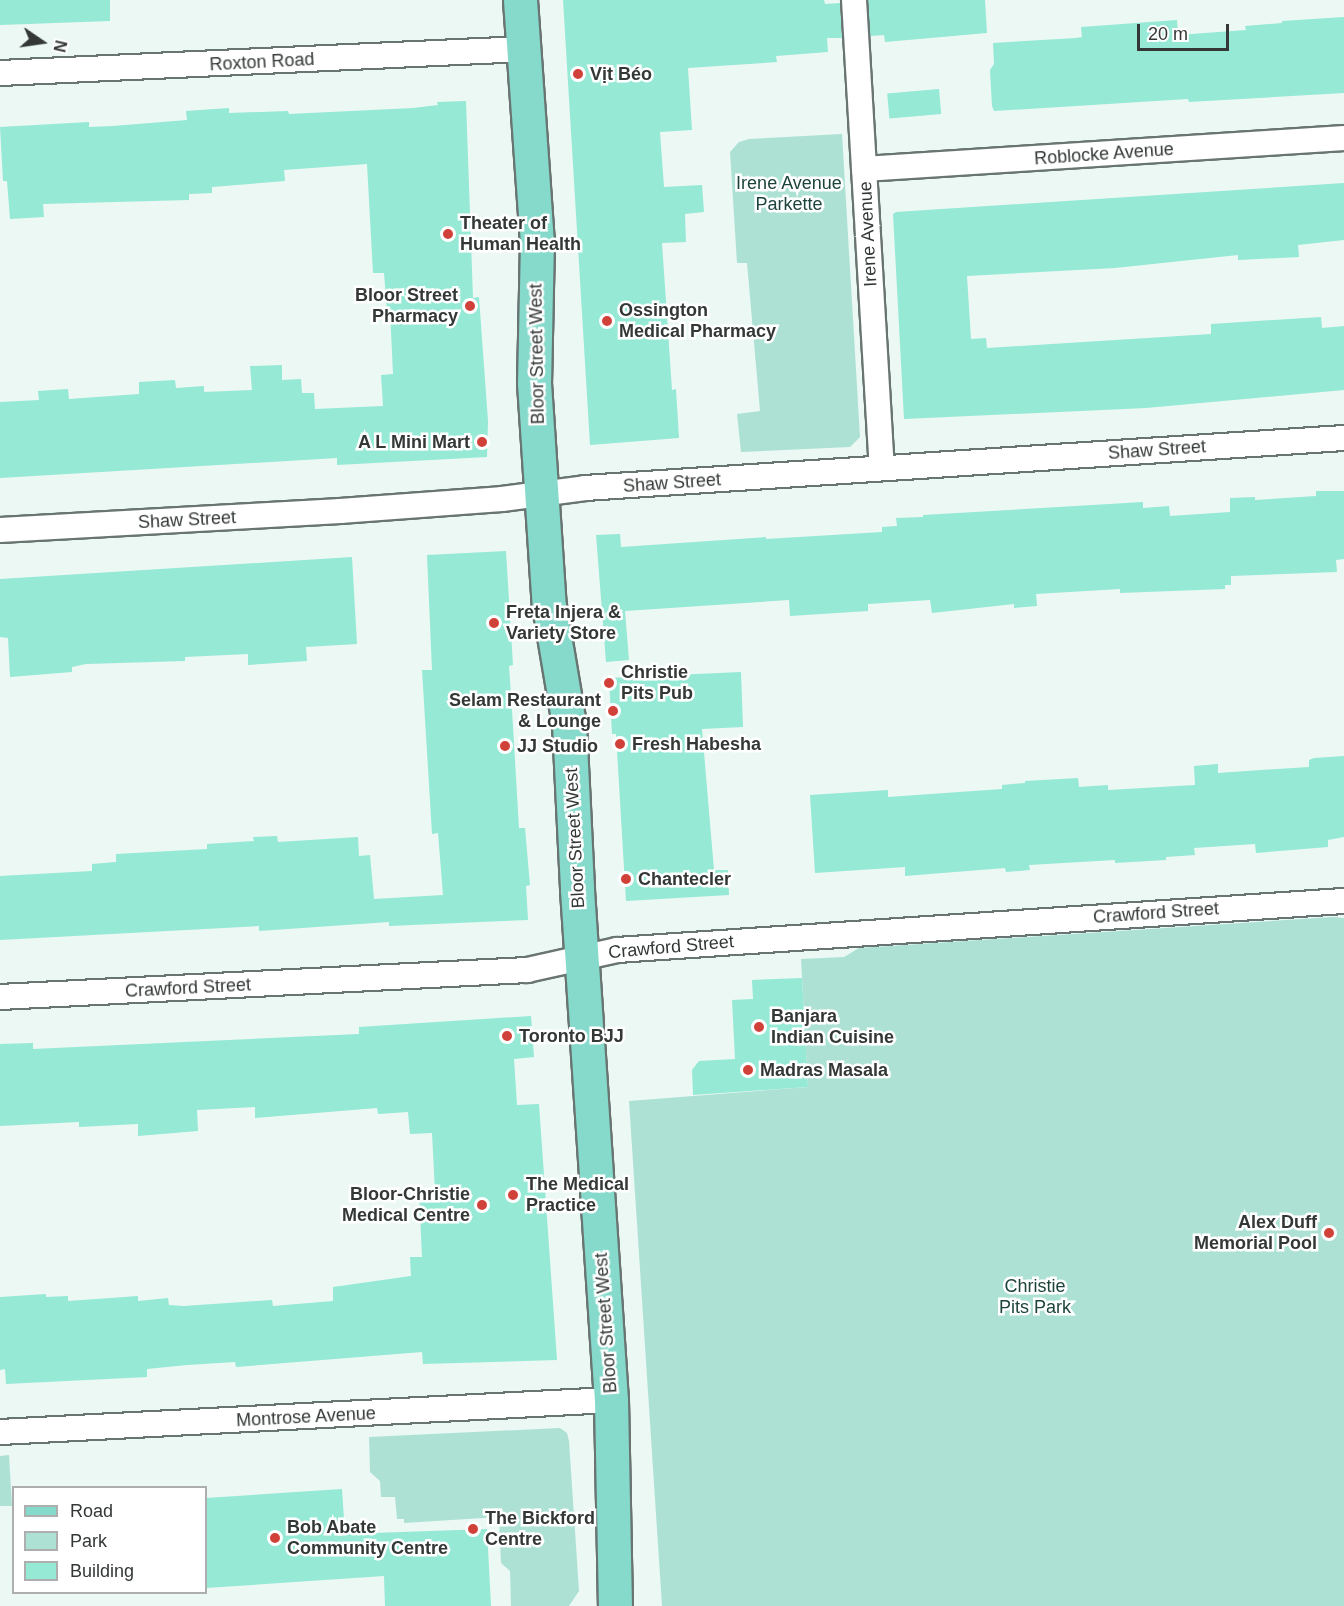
<!DOCTYPE html>
<html>
<head>
<meta charset="utf-8">
<style>
  body { margin:0 }
  #map { position:relative; width:1344px; height:1606px; overflow:hidden; background:#ebf8f4; font-family:Arial,sans-serif }
  div>[style] { position:absolute }
  .green>* { inset:0; background:#ade1d4 }
  .building>* { inset:0; background:#95e9d5; transform-origin:0 0 }
  .roads { filter:drop-shadow(2px 0 #697572) drop-shadow(-2px 0 #697572) drop-shadow(0 2px #697572) drop-shadow(0 -2px #697572) }
  .minor>* { height:24px; margin:-12px; padding:0 12px; transform-origin:12px; border-radius:12px; background:#fff }
  .primary>* { height:33px; margin:-16.5px; padding:0 16.5px; transform-origin:16.5px; border-radius:16.5px; background:#86dacb }
  .dots>* { width:16px; height:16px; translate:-50% -50%; box-sizing:border-box; border:3px solid #fff; border-radius:50% }
  span { translate:-50% -50%; white-space:nowrap; text-align:center; line-height:1.15; -webkit-text-stroke:5px #fff; paint-order:stroke }
  .street-label { font-size:18px; color:#333836 }
  .poi-label { font-size:18px; color:#333836; font-weight:700 }
  .left { translate:0 -50%; text-align:left }
  .right { translate:-100% -50%; text-align:right }
  .park-label { font-size:18px; color:#1d443c }
  .legend { position:absolute; left:12px; top:1486px; width:195px; height:108px; box-sizing:border-box; background:#fff; border:2px solid #adafaf; margin:0; padding:8px 10px; list-style:none; font-size:18px; color:#333836 }
  .legend li { display:flex; align-items:center; gap:12px; height:30px }
  .legend b { width:30px; border:2px solid #adafaf }
  .north { position:absolute; left:12px; top:12px; width:60px; height:60px; -webkit-text-stroke:4px #fff; paint-order:stroke; rotate:103deg; font-size:16px; font-weight:700; line-height:24px; text-align:center; color:#333836 }
  .north::after { content:''; display:block; margin:auto; width:21px; height:27px; background:#333836; clip-path:polygon(50% 0,100% 100%,50% 72%,0 100%) }
  .scale { position:absolute; left:1137px; top:24px; width:92px; height:27px; box-sizing:border-box; border:3px solid #333836; border-top:0; padding-left:8px; font-size:18px; line-height:21px; white-space:nowrap; color:#333836; -webkit-text-stroke:4px #fff; paint-order:stroke }
</style>
</head>
<body>
<div id="map">
  <div class="green">
    <div style="clip-path:polygon(842px 134px,860px 437px,850px 447px,741px 452px,737px 414px,760px 411px,747px 263px,737px 263px,730px 152px,739px 142px,749px 139px)"></div>
    <div style="clip-path:polygon(1333px 917px,1344px 918px,1344px 1606px,662px 1606px,629px 1101px,808px 1087px,801px 959px,844px 957px,859px 948px)"></div>
    <div style="clip-path:polygon(560px 1428px,567px 1433px,569px 1441px,579px 1591px,569px 1606px,511px 1606px,510px 1571px,501px 1563px,499px 1517px,404px 1523px,404px 1519px,397px 1519px,395px 1497px,381px 1497px,380px 1481px,370px 1472px,369px 1437px)"></div>
    <div style="clip-path:polygon(9px 1455px,12px 1506px,0 1506px,0 1456px)"></div>
  </div>
  <div class="building">
    <div style="clip-path:polygon(0 0,110px 0,110px 21px,0 25px)"></div>
    <div style="clip-path:polygon(563px 0,824px 0,825px 4px,840px 3px,842px 38px,827px 38px,828px 52px,776px 56px,777px 62px,688px 68px,692px 130px,660px 132px,664px 187px,702px 185px,704px 212px,685px 214px,686px 242px,662px 243px,672px 390px,676px 389px,679px 438px,590px 445px)"></div>
    <div style="clip-path:polygon(868px 0,985px 0,987px 33px,885px 42px,884px 35px,870px 36px)"></div>
    <div style="clip-path:polygon(1344px 17px,1344px 93px,1189px 102px,1188px 99px,994px 111px,992px 106px,990px 70px,994px 64px,993px 43px,1076px 38px,1082px 37px,1081px 27px,1177px 20px,1178px 35px,1246px 30px,1245px 26px,1282px 23px,1282px 21px)"></div>
    <div style="left:939px;top:89px;width:25px;height:52px;rotate:85deg"></div>
    <div style="clip-path:polygon(466px 101px,473px 298px,479px 297px,488px 421px,487px 457px,337px 465px,337px 458px,0 478px,0 402px,39px 400px,38px 391px,68px 389px,69px 399px,139px 394px,139px 382px,175px 380px,176px 388px,204px 386px,204px 392px,252px 390px,250px 366px,282px 365px,282px 380px,301px 379px,302px 393px,314px 393px,315px 409px,383px 406px,381px 375px,393px 374px,390px 310px,387px 311px,384px 273px,373px 273px,367px 164px,284px 170px,285px 181px,212px 187px,212px 193px,189px 194px,189px 200px,43px 204px,44px 217px,10px 219px,7px 181px,3px 181px,0 127px,89px 122px,89px 127px,113px 126px,187px 120px,186px 111px,229px 108px,229px 113px,288px 111px,289px 114px,413px 108px,438px 105px,437px 102px)"></div>
    <div style="clip-path:polygon(1344px 183px,1344px 240px,1298px 245px,1299px 257px,1238px 260px,1238px 255px,1115px 268px,967px 276px,971px 339px,986px 338px,987px 348px,1211px 334px,1211px 324px,1321px 317px,1322px 328px,1344px 326px,1344px 390px,1146px 408px,904px 419px,893px 214px,896px 212px)"></div>
    <div style="clip-path:polygon(1316px 491px,1344px 491px,1344px 559px,1336px 560px,1337px 572px,1231px 576px,1231px 585px,1225px 585px,1225px 589px,1120px 593px,1120px 589px,1036px 594px,1037px 606px,1014px 608px,1014px 604px,932px 613px,930px 600px,868px 604px,868px 611px,790px 616px,789px 600px,625px 611px,629px 660px,606px 662px,596px 535px,620px 534px,621px 547px,766px 537px,766px 539px,882px 532px,882px 527px,897px 526px,896px 518px,923px 517px,923px 515px,1143px 502px,1143px 508px,1169px 506px,1170px 516px,1230px 512px,1230px 498px,1255px 497px,1255px 500px,1316px 496px)"></div>
    <div style="clip-path:polygon(506px 551px,513px 665px,509px 666px,512px 710px,519px 828px,525px 828px,530px 885px,526px 886px,528px 920px,389px 926px,389px 922px,259px 931px,259px 926px,0 940px,0 876px,92px 871px,92px 864px,116px 862px,116px 854px,207px 849px,207px 844px,254px 841px,253px 837px,277px 836px,278px 842px,358px 837px,359px 856px,370px 855px,374px 899px,443px 895px,438px 833px,432px 834px,422px 670px,432px 670px,427px 555px)"></div>
    <div style="clip-path:polygon(352px 557px,357px 644px,306px 647px,307px 661px,248px 665px,248px 654px,185px 657px,185px 661px,86px 664px,72px 667px,72px 672px,10px 677px,8px 638px,0 637px,0 579px)"></div>
    <div style="clip-path:polygon(741px 672px,743px 727px,702px 729px,714px 870px,728px 870px,729px 895px,626px 901px,616px 734px,612px 734px,609px 678px)"></div>
    <div style="clip-path:polygon(1344px 756px,1344px 837px,1328px 840px,1328px 847px,1256px 853px,1255px 844px,1194px 848px,1195px 855px,1166px 857px,1166px 860px,1115px 863px,1115px 860px,1029px 865px,1030px 870px,1006px 872px,1005px 868px,905px 876px,905px 867px,815px 873px,810px 795px,888px 790px,888px 797px,1002px 789px,1002px 785px,1025px 783px,1025px 781px,1078px 778px,1079px 787px,1108px 785px,1108px 790px,1195px 785px,1194px 766px,1218px 764px,1218px 773px,1277px 769px,1309px 767px,1309px 760px,1314px 758px)"></div>
    <div style="clip-path:polygon(802px 978px,808px 1087px,693px 1095px,692px 1070px,699px 1061px,735px 1059px,732px 1000px,753px 999px,752px 980px)"></div>
    <div style="clip-path:polygon(531px 1016px,534px 1057px,514px 1059px,517px 1105px,539px 1104px,557px 1360px,423px 1364px,422px 1352px,236px 1367px,235px 1362px,187px 1365px,147px 1369px,147px 1377px,6px 1384px,5px 1369px,0 1370px,0 1297px,46px 1294px,46px 1297px,68px 1296px,68px 1301px,138px 1296px,138px 1301px,168px 1298px,169px 1305px,184px 1306px,272px 1300px,273px 1306px,333px 1301px,333px 1287px,411px 1276px,410px 1257px,422px 1257px,419px 1192px,435px 1191px,432px 1133px,410px 1134px,408px 1112px,378px 1114px,377px 1108px,255px 1118px,255px 1107px,197px 1110px,198px 1131px,138px 1136px,138px 1124px,79px 1127px,79px 1122px,0 1126px,0 1044px,33px 1043px,33px 1049px,359px 1034px,359px 1027px)"></div>
    <div style="clip-path:polygon(342px 1489px,345px 1534px,487px 1529px,491px 1606px,385px 1606px,384px 1576px,206px 1588px,206px 1498px)"></div>
  </div>
  <div class="roads">
    <div class="minor">
      <div style="left:854px;top:0;width:468px;rotate:86.6deg"></div>
      <div style="left:0;top:73px;width:525px;rotate:-2.62deg"></div>
      <div style="left:864px;top:169px;width:481px;rotate:-3.7deg"></div>
      <div style="left:0;top:530px;width:341px;rotate:-3.2deg"></div>
      <div style="left:340px;top:511px;width:162px;rotate:-4.2deg"></div>
      <div style="left:502px;top:499px;width:84px;rotate:-7.5deg"></div>
      <div style="left:585px;top:488px;width:761px;rotate:-3.77deg"></div>
      <div style="left:0;top:997px;width:528px;rotate:-2.93deg"></div>
      <div style="left:527px;top:970px;width:92px;rotate:-12.5deg"></div>
      <div style="left:617px;top:950px;width:729px;rotate:-3.86deg"></div>
      <div style="left:0;top:1432px;width:612px;rotate:-3deg"></div>
    </div>
    <div class="primary">
      <div style="left:520px;top:0;width:242px;rotate:86deg"></div>
      <div style="left:537px;top:241px;width:142px;rotate:91.2deg"></div>
      <div style="left:534px;top:383px;width:224px;rotate:86.2deg"></div>
      <div style="left:549px;top:606px;width:120px;rotate:80.4deg"></div>
      <div style="left:569px;top:724px;width:166px;rotate:87.2deg"></div>
      <div style="left:577px;top:890px;width:511px;rotate:86.19deg"></div>
      <div style="left:611px;top:1400px;width:206px;rotate:88.9deg"></div>
    </div>
  </div>
  <div class="dots">
    <div style="left:578px;top:74px;background:#d04239"></div>
    <div style="left:448px;top:234px;background:#d04239"></div>
    <div style="left:470px;top:306px;background:#d04239"></div>
    <div style="left:607px;top:321px;background:#d04239"></div>
    <div style="left:482px;top:442px;background:#d04239"></div>
    <div style="left:494px;top:623px;background:#d04239"></div>
    <div style="left:609px;top:683px;background:#d04239"></div>
    <div style="left:613px;top:711px;background:#d04239"></div>
    <div style="left:620px;top:744px;background:#d04239"></div>
    <div style="left:505px;top:746px;background:#d04239"></div>
    <div style="left:626px;top:879px;background:#d04239"></div>
    <div style="left:759px;top:1027px;background:#d04239"></div>
    <div style="left:507px;top:1036px;background:#d04239"></div>
    <div style="left:748px;top:1070px;background:#d04239"></div>
    <div style="left:513px;top:1195px;background:#d04239"></div>
    <div style="left:482px;top:1205px;background:#d04239"></div>
    <div style="left:1329px;top:1233px;background:#d04239"></div>
    <div style="left:473px;top:1529px;background:#d04239"></div>
    <div style="left:275px;top:1538px;background:#d04239"></div>
  </div>
  <div class="street-label">
    <span style="left:262px;top:62px;rotate:-3deg">Roxton Road</span>
    <span style="left:1104px;top:154px;rotate:-4deg">Roblocke Avenue</span>
    <span style="left:868px;top:234px;rotate:-93deg">Irene Avenue</span>
    <span style="left:537px;top:354px;rotate:-91deg">Bloor Street West</span>
    <span style="left:1157px;top:450px;rotate:-4deg">Shaw Street</span>
    <span style="left:672px;top:483px;rotate:-4deg">Shaw Street</span>
    <span style="left:187px;top:520px;rotate:-3deg">Shaw Street</span>
    <span style="left:575px;top:838px;rotate:-93deg">Bloor Street West</span>
    <span style="left:1156px;top:913px;rotate:-4deg">Crawford Street</span>
    <span style="left:671px;top:947px;rotate:-5deg">Crawford Street</span>
    <span style="left:188px;top:988px;rotate:-3deg">Crawford Street</span>
    <span style="left:606px;top:1323px;rotate:-94deg">Bloor Street West</span>
    <span style="left:306px;top:1417px;rotate:-3deg">Montrose Avenue</span>
  </div>
  <div class="poi-label">
    <span class="left" style="left:590px;top:74px">Vịt Béo</span>
    <span class="left" style="left:460px;top:234px">Theater of<br>Human Health</span>
    <span class="right" style="left:458px;top:306px">Bloor Street<br>Pharmacy</span>
    <span class="left" style="left:619px;top:321px">Ossington<br>Medical Pharmacy</span>
    <span class="right" style="left:470px;top:442px">A L Mini Mart</span>
    <span class="left" style="left:506px;top:623px">Freta Injera &amp;<br>Variety Store</span>
    <span class="left" style="left:621px;top:683px">Christie<br>Pits Pub</span>
    <span class="right" style="left:601px;top:711px">Selam Restaurant<br>&amp; Lounge</span>
    <span class="left" style="left:632px;top:744px">Fresh Habesha</span>
    <span class="left" style="left:517px;top:746px">JJ Studio</span>
    <span class="left" style="left:638px;top:879px">Chantecler</span>
    <span class="left" style="left:771px;top:1027px">Banjara<br>Indian Cuisine</span>
    <span class="left" style="left:519px;top:1036px">Toronto BJJ</span>
    <span class="left" style="left:760px;top:1070px">Madras Masala</span>
    <span class="left" style="left:526px;top:1195px">The Medical<br>Practice</span>
    <span class="right" style="left:470px;top:1205px">Bloor-Christie<br>Medical Centre</span>
    <span class="right" style="left:1317px;top:1233px">Alex Duff<br>Memorial Pool</span>
    <span class="left" style="left:485px;top:1529px">The Bickford<br>Centre</span>
    <span class="left" style="left:287px;top:1538px">Bob Abate<br>Community Centre</span>
  </div>
  <div class="park-label">
    <span style="left:789px;top:194px">Irene Avenue<br>Parkette</span>
    <span style="left:1035px;top:1297px">Christie<br>Pits Park</span>
  </div>
  <ul class="legend">
  <li><b style="height:8px;background:#86dacb"></b>Road</li>
  <li><b style="height:16px;background:#ade1d4"></b>Park</li>
  <li><b style="height:16px;background:#95e9d5"></b>Building</li>
  </ul>
  <div class="north">N</div>
  <div class="scale">20 m</div>
</div>
</body>
</html>
